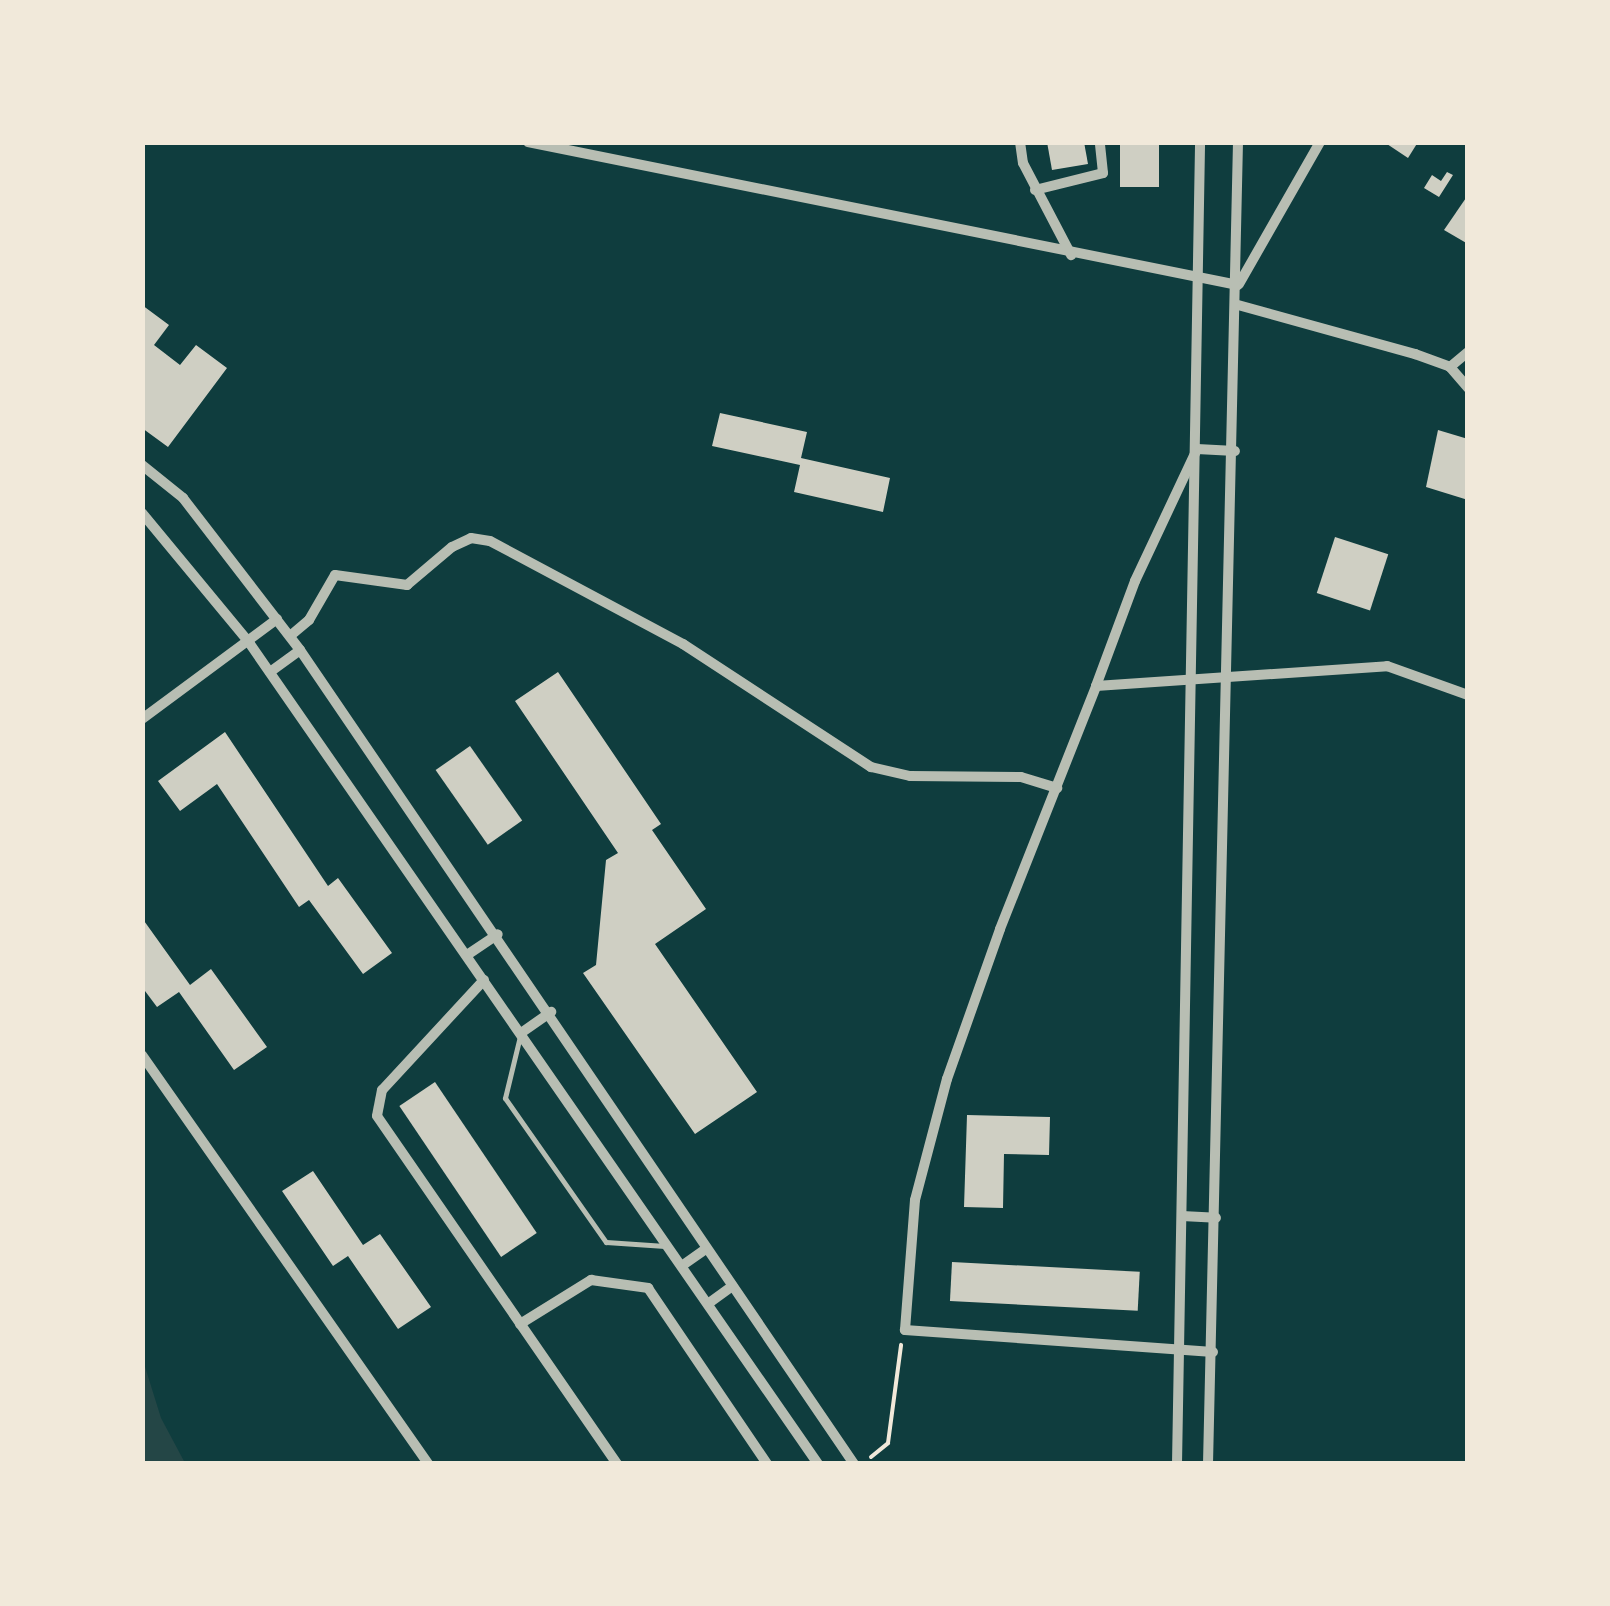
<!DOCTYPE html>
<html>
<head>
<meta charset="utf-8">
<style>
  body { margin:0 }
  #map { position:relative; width:1610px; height:1606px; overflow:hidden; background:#0f3d3e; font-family:Lato,sans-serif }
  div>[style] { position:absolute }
  .green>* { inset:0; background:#244646 }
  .building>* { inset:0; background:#cfcfc3; transform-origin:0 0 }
  .path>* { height:4px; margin:-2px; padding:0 2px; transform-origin:2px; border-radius:2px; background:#f1e9da }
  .service>* { height:5px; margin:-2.5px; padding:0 2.5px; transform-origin:2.5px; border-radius:2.5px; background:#b8beb3 }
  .minor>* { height:10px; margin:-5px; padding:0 5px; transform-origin:5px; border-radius:5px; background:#b8beb3 }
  span { translate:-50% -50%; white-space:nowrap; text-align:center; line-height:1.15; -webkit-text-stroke:10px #f1e9da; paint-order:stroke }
  .frame { position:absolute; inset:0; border:145px solid #f1e9da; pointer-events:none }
</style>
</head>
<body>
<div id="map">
  <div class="green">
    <div style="clip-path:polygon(142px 1357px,161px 1418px,185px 1463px,143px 1463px)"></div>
  </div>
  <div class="building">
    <div style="clip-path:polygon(1047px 142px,1084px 142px,1088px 164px,1052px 170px)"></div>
    <div style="left:1120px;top:142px;width:39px;height:45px"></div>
    <div style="clip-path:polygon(1384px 142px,1418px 142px,1408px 158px)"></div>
    <div style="clip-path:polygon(1447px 172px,1453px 175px,1439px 197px,1424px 188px,1432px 175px,1441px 181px)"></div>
    <div style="clip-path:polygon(1468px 195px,1468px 244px,1444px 230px)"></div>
    <div style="clip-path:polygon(142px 305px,169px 325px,154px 345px,180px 365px,196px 345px,227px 368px,168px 447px,142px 428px)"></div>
    <div style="clip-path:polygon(720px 413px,807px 432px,801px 458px,890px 478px,883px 512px,794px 492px,800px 465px,712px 446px)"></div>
    <div style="clip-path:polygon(1438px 430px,1468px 439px,1468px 500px,1426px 487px)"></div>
    <div style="left:1335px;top:537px;width:56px;height:59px;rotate:18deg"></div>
    <div style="clip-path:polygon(558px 672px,661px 824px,652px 830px,706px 909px,655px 944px,757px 1092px,695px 1134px,583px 973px,596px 965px,606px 860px,618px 853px,515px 701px)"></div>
    <div style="clip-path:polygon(225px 732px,328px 886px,338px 878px,392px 953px,363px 974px,309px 900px,299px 907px,217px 784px,180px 811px,158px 781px)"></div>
    <div style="left:470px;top:746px;width:91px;height:42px;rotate:55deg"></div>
    <div style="clip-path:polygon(142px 918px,190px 985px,211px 969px,267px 1047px,234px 1070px,179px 992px,157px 1007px,142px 987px)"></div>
    <div style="left:435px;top:1082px;width:182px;height:43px;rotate:56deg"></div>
    <div style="clip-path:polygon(967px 1115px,1050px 1117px,1049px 1155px,1004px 1154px,1003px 1208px,964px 1207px)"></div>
    <div style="clip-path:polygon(313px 1171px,363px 1245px,380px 1234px,431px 1307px,398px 1329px,348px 1256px,333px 1266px,282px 1191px)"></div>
    <div style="left:952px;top:1262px;width:188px;height:39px;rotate:3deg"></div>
  </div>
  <div class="path">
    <div style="left:871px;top:1457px;width:22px;rotate:-39deg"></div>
    <div style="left:888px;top:1443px;width:99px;rotate:-82.4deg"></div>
  </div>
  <div class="service">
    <div style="left:520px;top:1036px;width:64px;rotate:103.6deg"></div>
    <div style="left:505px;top:1098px;width:176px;rotate:55deg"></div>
    <div style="left:606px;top:1242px;width:59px;rotate:3.9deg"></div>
  </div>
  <div class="minor">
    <div style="left:528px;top:142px;width:724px;rotate:11.39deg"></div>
    <div style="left:1020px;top:142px;width:21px;rotate:82deg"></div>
    <div style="left:1023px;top:163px;width:104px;rotate:62.4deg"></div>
    <div style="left:1035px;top:190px;width:70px;rotate:-14deg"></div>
    <div style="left:1103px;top:173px;width:31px;rotate:-96deg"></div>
    <div style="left:1239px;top:284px;width:163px;rotate:-60.3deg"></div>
    <div style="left:1238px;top:305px;width:184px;rotate:15.5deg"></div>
    <div style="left:1415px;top:354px;width:37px;rotate:20deg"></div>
    <div style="left:1450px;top:367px;width:28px;rotate:49deg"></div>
    <div style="left:1450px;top:367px;width:23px;rotate:-40deg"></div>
    <div style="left:142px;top:465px;width:53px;rotate:38.8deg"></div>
    <div style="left:183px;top:498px;width:192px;rotate:52.4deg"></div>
    <div style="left:300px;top:650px;width:985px;rotate:55.76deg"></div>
    <div style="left:142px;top:513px;width:166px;rotate:50.4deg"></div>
    <div style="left:248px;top:641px;width:1001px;rotate:55.29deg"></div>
    <div style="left:290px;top:636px;width:25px;rotate:-40deg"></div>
    <div style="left:309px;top:620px;width:52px;rotate:-60deg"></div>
    <div style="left:335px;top:575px;width:73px;rotate:7.9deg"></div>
    <div style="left:407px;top:585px;width:59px;rotate:-40.2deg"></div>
    <div style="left:452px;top:547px;width:21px;rotate:-25deg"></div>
    <div style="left:471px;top:538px;width:19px;rotate:9deg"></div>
    <div style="left:490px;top:541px;width:219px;rotate:28.1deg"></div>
    <div style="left:683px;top:644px;width:225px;rotate:33.2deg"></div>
    <div style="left:871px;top:767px;width:40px;rotate:13deg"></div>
    <div style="left:910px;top:776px;width:111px;rotate:0.5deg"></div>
    <div style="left:1021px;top:777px;width:38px;rotate:17deg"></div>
    <div style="left:270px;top:672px;width:37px;rotate:-36deg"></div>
    <div style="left:1096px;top:686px;width:112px;rotate:-69.6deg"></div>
    <div style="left:1135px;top:581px;width:146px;rotate:-64.8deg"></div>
    <div style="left:1197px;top:449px;width:38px;rotate:3deg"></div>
    <div style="left:142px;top:719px;width:168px;rotate:-36.5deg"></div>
    <div style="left:467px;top:955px;width:37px;rotate:-34deg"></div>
    <div style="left:484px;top:980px;width:150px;rotate:132.8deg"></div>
    <div style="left:382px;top:1090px;width:26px;rotate:101deg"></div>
    <div style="left:377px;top:1116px;width:423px;rotate:55.4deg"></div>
    <div style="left:521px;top:1033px;width:37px;rotate:-35deg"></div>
    <div style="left:142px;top:1055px;width:499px;rotate:55deg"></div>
    <div style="left:1182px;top:1216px;width:34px;rotate:3deg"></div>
    <div style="left:683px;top:1265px;width:28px;rotate:-35deg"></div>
    <div style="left:709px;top:1303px;width:29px;rotate:-36deg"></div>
    <div style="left:520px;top:1324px;width:84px;rotate:-31.8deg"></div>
    <div style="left:591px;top:1280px;width:58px;rotate:8deg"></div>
    <div style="left:648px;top:1288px;width:212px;rotate:55.9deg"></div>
    <div style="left:1213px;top:1352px;width:309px;rotate:-175.9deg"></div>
    <div style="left:905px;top:1330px;width:130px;rotate:-85.6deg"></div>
    <div style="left:915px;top:1200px;width:125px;rotate:-75.2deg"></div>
    <div style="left:947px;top:1079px;width:159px;rotate:-70.5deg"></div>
    <div style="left:1000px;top:929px;width:261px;rotate:-68.4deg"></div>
    <div style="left:1096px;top:686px;width:292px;rotate:-3.9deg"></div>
    <div style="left:1387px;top:666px;width:86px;rotate:19.7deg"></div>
    <div style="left:1177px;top:1464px;width:1322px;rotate:-89deg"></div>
    <div style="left:1208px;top:1464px;width:1322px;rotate:-88.7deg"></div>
  </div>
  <div class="frame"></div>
</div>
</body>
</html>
